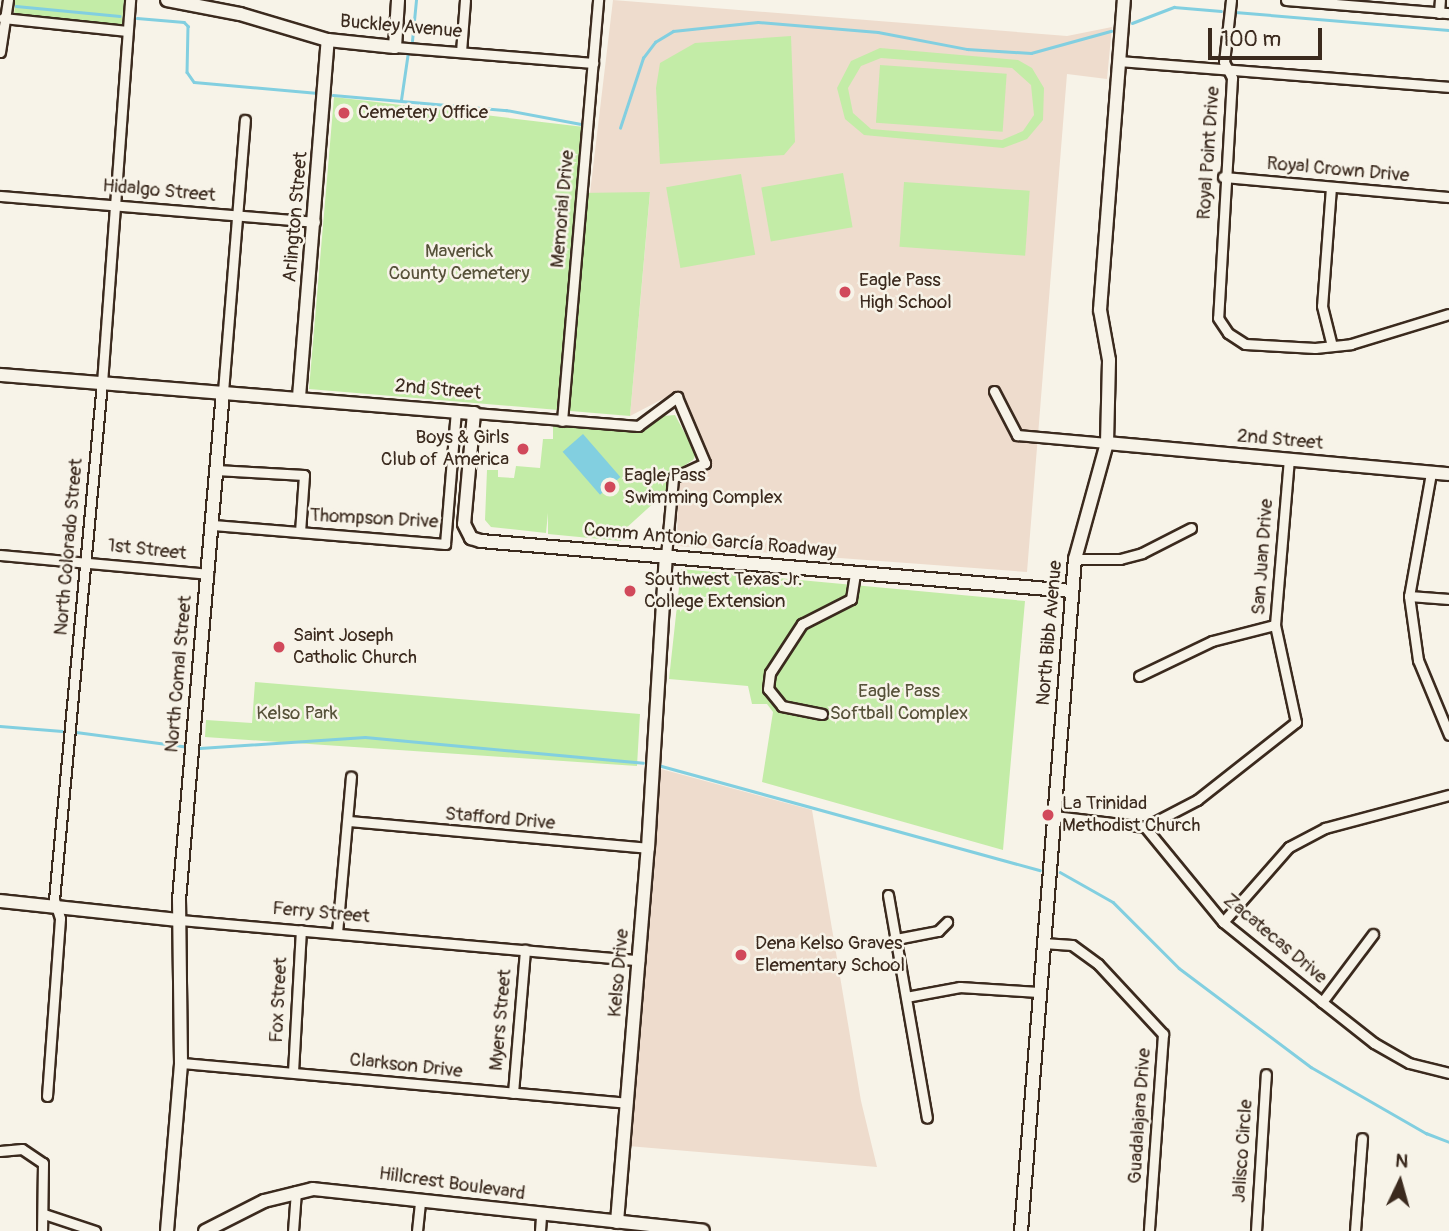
<!DOCTYPE html>
<html>
<head>
<meta charset="utf-8">
<style>
  body { margin:0 }
  #map { position:relative; width:1449px; height:1231px; overflow:hidden; background:#f7f3e8; font-family:Pangolin,sans-serif }
  div>[style] { position:absolute }
  .built>* { inset:0; background:#eedccd }
  .green>* { inset:0; background:#c3eca7; transform-origin:0 0 }
  .water>* { inset:0; background:#82cfe0; transform-origin:0 0 }
  .stream>* { height:2.5px; margin:-1.25px; padding:0 1.25px; transform-origin:1.25px; border-radius:1.25px; background:#82cfe0 }
  .roads { filter:drop-shadow(2px 0 #3b2a1e) drop-shadow(-2px 0 #3b2a1e) drop-shadow(0 2px #3b2a1e) drop-shadow(0 -2px #3b2a1e) }
  .street>* { height:9px; margin:-4.5px; padding:0 4.5px; transform-origin:4.5px; border-radius:4.5px; background:#f7f3e8 }
  .secondary>* { height:12px; margin:-6px; padding:0 6px; transform-origin:6px; border-radius:6px; background:#f7f3e8 }
  .dots>* { width:19px; height:19px; translate:-50% -50%; box-sizing:border-box; border:4px solid #f7f3e8; border-radius:50% }
  span { translate:-50% -50%; white-space:nowrap; text-align:center; line-height:1.15; -webkit-text-stroke:5px #f7f3e8; paint-order:stroke }
  .street-label { font-size:19px; color:#3b2a1e }
  .poi-label { font-size:19px; color:#3b2a1e }
  .left { translate:0 -50%; text-align:left }
  .right { translate:-100% -50%; text-align:right }
  .park-label { font-size:19px; color:#565139 }
  .north { position:absolute; left:1365px; top:1147px; width:70px; height:70px; -webkit-text-stroke:5px #f7f3e8; paint-order:stroke; rotate:5deg; font-size:19px; font-weight:700; line-height:28px; text-align:center; color:#3b2a1e }
  .north::after { content:''; display:block; margin:auto; width:24px; height:32px; background:#3b2a1e; clip-path:polygon(50% 0,100% 100%,50% 72%,0 100%) }
  .scale { position:absolute; left:1208px; top:28px; width:114px; height:32px; box-sizing:border-box; border:4px solid #3b2a1e; border-top:0; padding-left:9px; font-size:21px; line-height:24px; white-space:nowrap; color:#3b2a1e; -webkit-text-stroke:5px #f7f3e8; paint-order:stroke }
</style>
</head>
<body>
<div id="map">
  <div class="built">
    <div style="clip-path:polygon(613px 0,1067px 36px,1112px 27px,1107px 79px,1067px 74px,1027px 572px,677px 546px,678px 483px,713px 468px,678px 391px,630px 416px,650px 193px,590px 193px)"></div>
    <div style="clip-path:polygon(661px 769px,812px 810px,861px 1101px,877px 1167px,628px 1146px)"></div>
  </div>
  <div class="green">
    <div style="clip-path:polygon(15px 0,124px 0,122px 25px,14px 17px)"></div>
    <div style="clip-path:polygon(791px 36px,795px 142px,784px 155px,660px 164px,656px 88px,660px 63px,695px 43px)"></div>
    <div style="clip-path:polygon(evenodd,880px 48px,1018px 60px,1032px 68px,1044px 88px,1043px 120px,1027px 139px,1003px 148px,864px 135px,845px 119px,837px 88px,851px 61px,880px 48px,881px 58px,1012px 68px,1031px 85px,1034px 115px,1023px 131px,1002px 140px,871px 129px,853px 113px,848px 88px,861px 66px,881px 58px)"></div>
    <div style="left:880px;top:65px;width:127px;height:58px;rotate:4deg"></div>
    <div style="clip-path:polygon(334px 97px,584px 127px,578px 193px,650px 192px,630px 416px,309px 389px)"></div>
    <div style="left:843px;top:173px;width:55px;height:83px;rotate:80deg"></div>
    <div style="left:741px;top:174px;width:82px;height:76px;rotate:80deg"></div>
    <div style="left:904px;top:182px;width:126px;height:65px;rotate:4deg"></div>
    <div style="clip-path:polygon(675px 415px,696px 454px,693px 460px,671px 474px,668px 505px,657px 500px,624px 530px,621px 541px,548px 534px,548px 513px,546px 533px,491px 527px,485px 520px,487px 470px,498px 470px,498px 477px,514px 478px,516px 466px,540px 468px,543px 439px,553px 439px,553px 426px,643px 432px,663px 416px)"></div>
    <div style="clip-path:polygon(681px 569px,1025px 601px,1003px 850px,762px 782px,773px 712px,767px 704px,752px 704px,748px 686px,669px 679px)"></div>
    <div style="clip-path:polygon(255px 682px,640px 714px,637px 766px,205px 737px,206px 720px,252px 723px)"></div>
  </div>
  <div class="water">
    <div style="left:583px;top:434px;width:57px;height:27px;rotate:49deg"></div>
  </div>
  <div class="stream">
    <div style="left:16px;top:6px;width:104px;rotate:5.5deg"></div>
    <div style="left:1235px;top:12px;width:215px;rotate:4.8deg"></div>
    <div style="left:137px;top:18px;width:47px;rotate:4.9deg"></div>
    <div style="left:184px;top:22px;width:6px;rotate:45deg"></div>
    <div style="left:188px;top:26px;width:46px;rotate:91.2deg"></div>
    <div style="left:187px;top:72px;width:12px;rotate:55deg"></div>
    <div style="left:194px;top:82px;width:124px;rotate:5.1deg"></div>
    <div style="left:1132px;top:23px;width:45px;rotate:-20.9deg"></div>
    <div style="left:1174px;top:7px;width:47px;rotate:4.9deg"></div>
    <div style="left:412px;top:41px;width:41px;rotate:-84.4deg"></div>
    <div style="left:333px;top:95px;width:174px;rotate:5deg"></div>
    <div style="left:506px;top:110px;width:76px;rotate:10.6deg"></div>
    <div style="left:401px;top:100px;width:49px;rotate:-81.7deg"></div>
    <div style="left:620px;top:128px;width:74px;rotate:-71.8deg"></div>
    <div style="left:643px;top:58px;width:20px;rotate:-53deg"></div>
    <div style="left:655px;top:42px;width:21px;rotate:-31deg"></div>
    <div style="left:673px;top:31px;width:85px;rotate:-6deg"></div>
    <div style="left:758px;top:22px;width:120px;rotate:4.8deg"></div>
    <div style="left:878px;top:32px;width:91px;rotate:10.8deg"></div>
    <div style="left:967px;top:49px;width:64px;rotate:3.6deg"></div>
    <div style="left:1031px;top:53px;width:83px;rotate:-15.4deg"></div>
    <div style="left:0;top:726px;width:62px;rotate:4.6deg"></div>
    <div style="left:76px;top:732px;width:108px;rotate:7.5deg"></div>
    <div style="left:200px;top:748px;width:165px;rotate:-3.8deg"></div>
    <div style="left:365px;top:737px;width:279px;rotate:5.3deg"></div>
    <div style="left:658px;top:765px;width:396px;rotate:15.4deg"></div>
    <div style="left:1060px;top:872px;width:61px;rotate:29.5deg"></div>
    <div style="left:1113px;top:902px;width:93px;rotate:45deg"></div>
    <div style="left:1179px;top:968px;width:165px;rotate:36.9deg"></div>
    <div style="left:1311px;top:1067px;width:133px;rotate:29.9deg"></div>
    <div style="left:1426px;top:1133px;width:25px;rotate:21deg"></div>
  </div>
  <div class="roads">
    <div class="street">
      <div style="left:1231px;top:0;width:62px;rotate:96.4deg"></div>
      <div style="left:1224px;top:62px;width:18px;rotate:63deg"></div>
      <div style="left:1232px;top:78px;width:240px;rotate:93.3deg"></div>
      <div style="left:1218px;top:318px;width:18px;rotate:56deg"></div>
      <div style="left:1228px;top:333px;width:20px;rotate:33deg"></div>
      <div style="left:1245px;top:344px;width:70px;rotate:3.3deg"></div>
      <div style="left:1315px;top:348px;width:36px;rotate:-6deg"></div>
      <div style="left:1351px;top:344px;width:102px;rotate:-17deg"></div>
      <div style="left:1286px;top:0;width:164px;rotate:4.6deg"></div>
      <div style="left:1439px;top:13px;width:13px;rotate:-86deg"></div>
      <div style="left:3px;top:18px;width:125px;rotate:6deg"></div>
      <div style="left:395px;top:47px;width:199px;rotate:4.6deg"></div>
      <div style="left:0;top:52px;width:53px;rotate:-81.3deg"></div>
      <div style="left:461px;top:52px;width:52px;rotate:-85.6deg"></div>
      <div style="left:1120px;top:61px;width:330px;rotate:4.5deg"></div>
      <div style="left:1223px;top:177px;width:227px;rotate:5.1deg"></div>
      <div style="left:1331px;top:187px;width:119px;rotate:94.3deg"></div>
      <div style="left:1322px;top:306px;width:41px;rotate:76deg"></div>
      <div style="left:0;top:196px;width:316px;rotate:4.7deg"></div>
      <div style="left:994px;top:391px;width:50px;rotate:62.4deg"></div>
      <div style="left:1017px;top:435px;width:90px;rotate:5.1deg"></div>
      <div style="left:223px;top:392px;width:273px;rotate:-85.4deg"></div>
      <div style="left:474px;top:413px;width:165px;rotate:4.5deg"></div>
      <div style="left:638px;top:426px;width:49px;rotate:-36.6deg"></div>
      <div style="left:677px;top:397px;width:72px;rotate:67deg"></div>
      <div style="left:705px;top:463px;width:35px;rotate:155deg"></div>
      <div style="left:673px;top:478px;width:79px;rotate:95.1deg"></div>
      <div style="left:562px;top:421px;width:423px;rotate:-85.1deg"></div>
      <div style="left:216px;top:470px;width:88px;rotate:3.3deg"></div>
      <div style="left:304px;top:475px;width:57px;rotate:94deg"></div>
      <div style="left:1431px;top:473px;width:125px;rotate:100.1deg"></div>
      <div style="left:1409px;top:596px;width:65px;rotate:82deg"></div>
      <div style="left:1418px;top:660px;width:81px;rotate:67.5deg"></div>
      <div style="left:213px;top:525px;width:233px;rotate:4.7deg"></div>
      <div style="left:445px;top:544px;width:133px;rotate:-85.3deg"></div>
      <div style="left:0;top:555px;width:209px;rotate:5.2deg"></div>
      <div style="left:1075px;top:559px;width:45px"></div>
      <div style="left:1120px;top:559px;width:23px;rotate:-15deg"></div>
      <div style="left:1142px;top:553px;width:55px;rotate:-27deg"></div>
      <div style="left:1409px;top:596px;width:40px;rotate:4.3deg"></div>
      <div style="left:1139px;top:676px;width:81px;rotate:-25.6deg"></div>
      <div style="left:1212px;top:641px;width:65px;rotate:-14.3deg"></div>
      <div style="left:822px;top:714px;width:41px;rotate:-168.7deg"></div>
      <div style="left:782px;top:706px;width:22px;rotate:-129deg"></div>
      <div style="left:768px;top:689px;width:16px;rotate:-83deg"></div>
      <div style="left:770px;top:673px;width:59px;rotate:-56.9deg"></div>
      <div style="left:802px;top:624px;width:55px;rotate:-27deg"></div>
      <div style="left:851px;top:599px;width:26px;rotate:-81deg"></div>
      <div style="left:1054px;top:816px;width:92px;rotate:6.9deg"></div>
      <div style="left:1145px;top:827px;width:123px;rotate:50.6deg"></div>
      <div style="left:1223px;top:922px;width:127px;rotate:38.9deg"></div>
      <div style="left:1322px;top:1002px;width:66px;rotate:38.3deg"></div>
      <div style="left:1374px;top:1043px;width:40px;rotate:29.7deg"></div>
      <div style="left:1409px;top:1063px;width:41px;rotate:14deg"></div>
      <div style="left:348px;top:821px;width:301px;rotate:5.1deg"></div>
      <div style="left:1145px;top:827px;width:59px;rotate:-27.4deg"></div>
      <div style="left:1197px;top:800px;width:126px;rotate:-38.2deg"></div>
      <div style="left:1296px;top:722px;width:99px;rotate:-102.2deg"></div>
      <div style="left:1275px;top:625px;width:166px;rotate:-85.2deg"></div>
      <div style="left:888px;top:895px;width:226px;rotate:80.1deg"></div>
      <div style="left:179px;top:920px;width:462px;rotate:5deg"></div>
      <div style="left:1223px;top:922px;width:100px;rotate:-48.7deg"></div>
      <div style="left:1289px;top:847px;width:41px;rotate:-27.8deg"></div>
      <div style="left:1325px;top:828px;width:128px;rotate:-14.9deg"></div>
      <div style="left:337px;top:933px;width:157px;rotate:-84.9deg"></div>
      <div style="left:896px;top:939px;width:43px;rotate:-10.8deg"></div>
      <div style="left:938px;top:931px;width:13px;rotate:-45deg"></div>
      <div style="left:1043px;top:943px;width:29px;rotate:4deg"></div>
      <div style="left:1072px;top:945px;width:32px;rotate:36deg"></div>
      <div style="left:1098px;top:964px;width:96px;rotate:47.1deg"></div>
      <div style="left:1163px;top:1034px;width:197px;rotate:94.1deg"></div>
      <div style="left:906px;top:997px;width:55px;rotate:-10.5deg"></div>
      <div style="left:960px;top:987px;width:78px;rotate:3.7deg"></div>
      <div style="left:1322px;top:1002px;width:85px;rotate:-53.1deg"></div>
      <div style="left:181px;top:1063px;width:448px;rotate:5.1deg"></div>
      <div style="left:293px;top:1072px;width:142px;rotate:-86.8deg"></div>
      <div style="left:513px;top:1093px;width:144px;rotate:-85.2deg"></div>
      <div style="left:47px;top:1096px;width:178px;rotate:-85.8deg"></div>
      <div style="left:60px;top:918px;width:19px;rotate:-108deg"></div>
      <div style="left:54px;top:900px;width:519px;rotate:-84.7deg"></div>
      <div style="left:102px;top:383px;width:384px;rotate:-85.8deg"></div>
      <div style="left:0;top:1151px;width:22px;rotate:-5deg"></div>
      <div style="left:22px;top:1149px;width:25px;rotate:34deg"></div>
      <div style="left:43px;top:1163px;width:68px;rotate:90.8deg"></div>
      <div style="left:44px;top:1214px;width:54px;rotate:18.4deg"></div>
      <div style="left:293px;top:1231px;width:40px;rotate:-85.7deg"></div>
      <div style="left:417px;top:1231px;width:30px;rotate:-84deg"></div>
      <div style="left:540px;top:1231px;width:16px;rotate:-86deg"></div>
      <div style="left:1256px;top:1231px;width:157px;rotate:-86.4deg"></div>
      <div style="left:1355px;top:1231px;width:93px;rotate:-85.7deg"></div>
    </div>
    <div class="secondary">
      <div style="left:167px;top:0;width:74px;rotate:10.9deg"></div>
      <div style="left:240px;top:14px;width:92px;rotate:16.5deg"></div>
      <div style="left:328px;top:40px;width:67px;rotate:6deg"></div>
      <div style="left:395px;top:47px;width:47px;rotate:-86.3deg"></div>
      <div style="left:0;top:375px;width:476px;rotate:4.6deg"></div>
      <div style="left:474px;top:413px;width:111px;rotate:95.1deg"></div>
      <div style="left:464px;top:524px;width:16px;rotate:63deg"></div>
      <div style="left:471px;top:538px;width:10px;rotate:17deg"></div>
      <div style="left:481px;top:541px;width:593px;rotate:4.84deg"></div>
      <div style="left:299px;top:397px;width:358px;rotate:-85.4deg"></div>
      <div style="left:1107px;top:443px;width:343px;rotate:5.2deg"></div>
      <div style="left:0;top:901px;width:180px;rotate:6.1deg"></div>
      <div style="left:617px;top:1222px;width:375px;rotate:-85.3deg"></div>
      <div style="left:648px;top:848px;width:292px;rotate:-86.5deg"></div>
      <div style="left:167px;top:1231px;width:169px;rotate:-85.2deg"></div>
      <div style="left:181px;top:1063px;width:163px;rotate:-90.7deg"></div>
      <div style="left:179px;top:900px;width:510px;rotate:-85.05deg"></div>
      <div style="left:205px;top:1231px;width:66px;rotate:-27deg"></div>
      <div style="left:264px;top:1201px;width:50px;rotate:-13.8deg"></div>
      <div style="left:313px;top:1189px;width:392px;rotate:6.1deg"></div>
      <div style="left:1021px;top:1231px;width:674px;rotate:-85.41deg"></div>
      <div style="left:1075px;top:559px;width:120px;rotate:-74.6deg"></div>
      <div style="left:1107px;top:443px;width:83px;rotate:-88.6deg"></div>
      <div style="left:1109px;top:360px;width:51px;rotate:-100.2deg"></div>
      <div style="left:1100px;top:310px;width:311px;rotate:-85.6deg"></div>
    </div>
  </div>
  <div class="dots">
    <div style="left:344px;top:113px;background:#d1495b"></div>
    <div style="left:845px;top:292px;background:#d1495b"></div>
    <div style="left:523px;top:449px;background:#d1495b"></div>
    <div style="left:610px;top:487px;background:#d1495b"></div>
    <div style="left:630px;top:591px;background:#d1495b"></div>
    <div style="left:279px;top:647px;background:#d1495b"></div>
    <div style="left:1048px;top:815px;background:#d1495b"></div>
    <div style="left:741px;top:955px;background:#d1495b"></div>
  </div>
  <div class="street-label">
    <span style="left:401px;top:27px;rotate:5deg">Buckley Avenue</span>
    <span style="left:1209px;top:153px;rotate:-86deg">Royal Point Drive</span>
    <span style="left:1338px;top:170px;rotate:5deg">Royal Crown Drive</span>
    <span style="left:159px;top:191px;rotate:5deg">Hidalgo Street</span>
    <span style="left:563px;top:209px;rotate:-85deg">Memorial Drive</span>
    <span style="left:296px;top:217px;rotate:-85deg">Arlington Street</span>
    <span style="left:438px;top:390px;rotate:5deg">2nd Street</span>
    <span style="left:1280px;top:440px;rotate:5deg">2nd Street</span>
    <span style="left:374px;top:519px;rotate:3deg">Thompson Drive</span>
    <span style="left:710px;top:541px;rotate:5deg">Comm Antonio García Roadway</span>
    <span style="left:69px;top:547px;rotate:-85deg">North Colorado Street</span>
    <span style="left:147px;top:550px;rotate:6deg">1st Street</span>
    <span style="left:1263px;top:557px;rotate:-86deg">San Juan Drive</span>
    <span style="left:1050px;top:633px;rotate:-85deg">North Bibb Avenue</span>
    <span style="left:179px;top:674px;rotate:-85deg">North Comal Street</span>
    <span style="left:500px;top:819px;rotate:5deg">Stafford Drive</span>
    <span style="left:321px;top:913px;rotate:5deg">Ferry Street</span>
    <span style="left:1275px;top:939px;rotate:40deg">Zacatecas Drive</span>
    <span style="left:619px;top:973px;rotate:-85deg">Kelso Drive</span>
    <span style="left:279px;top:1000px;rotate:-87deg">Fox Street</span>
    <span style="left:501px;top:1020px;rotate:-85deg">Myers Street</span>
    <span style="left:406px;top:1066px;rotate:6deg">Clarkson Drive</span>
    <span style="left:1140px;top:1116px;rotate:-86deg">Guadalajara Drive</span>
    <span style="left:1243px;top:1151px;rotate:-86deg">Jalisco Circle</span>
    <span style="left:452px;top:1184px;rotate:8deg">Hillcrest Boulevard</span>
  </div>
  <div class="poi-label">
    <span class="left" style="left:358px;top:113px">Cemetery Office</span>
    <span class="left" style="left:859px;top:292px">Eagle Pass<br>High School</span>
    <span class="right" style="left:509px;top:449px">Boys &amp; Girls<br>Club of America</span>
    <span class="left" style="left:624px;top:487px">Eagle Pass<br>Swimming Complex</span>
    <span class="left" style="left:644px;top:591px">Southwest Texas Jr.<br>College Extension</span>
    <span class="left" style="left:293px;top:647px">Saint Joseph<br>Catholic Church</span>
    <span class="left" style="left:1062px;top:815px">La Trinidad<br>Methodist Church</span>
    <span class="left" style="left:755px;top:955px">Dena Kelso Graves<br>Elementary School</span>
  </div>
  <div class="park-label">
    <span style="left:459px;top:263px">Maverick<br>County Cemetery</span>
    <span style="left:899px;top:703px">Eagle Pass<br>Softball Complex</span>
    <span style="left:297px;top:714px">Kelso Park</span>
  </div>
  <div class="north">N</div>
  <div class="scale">100 m</div>
</div>
</body>
</html>
